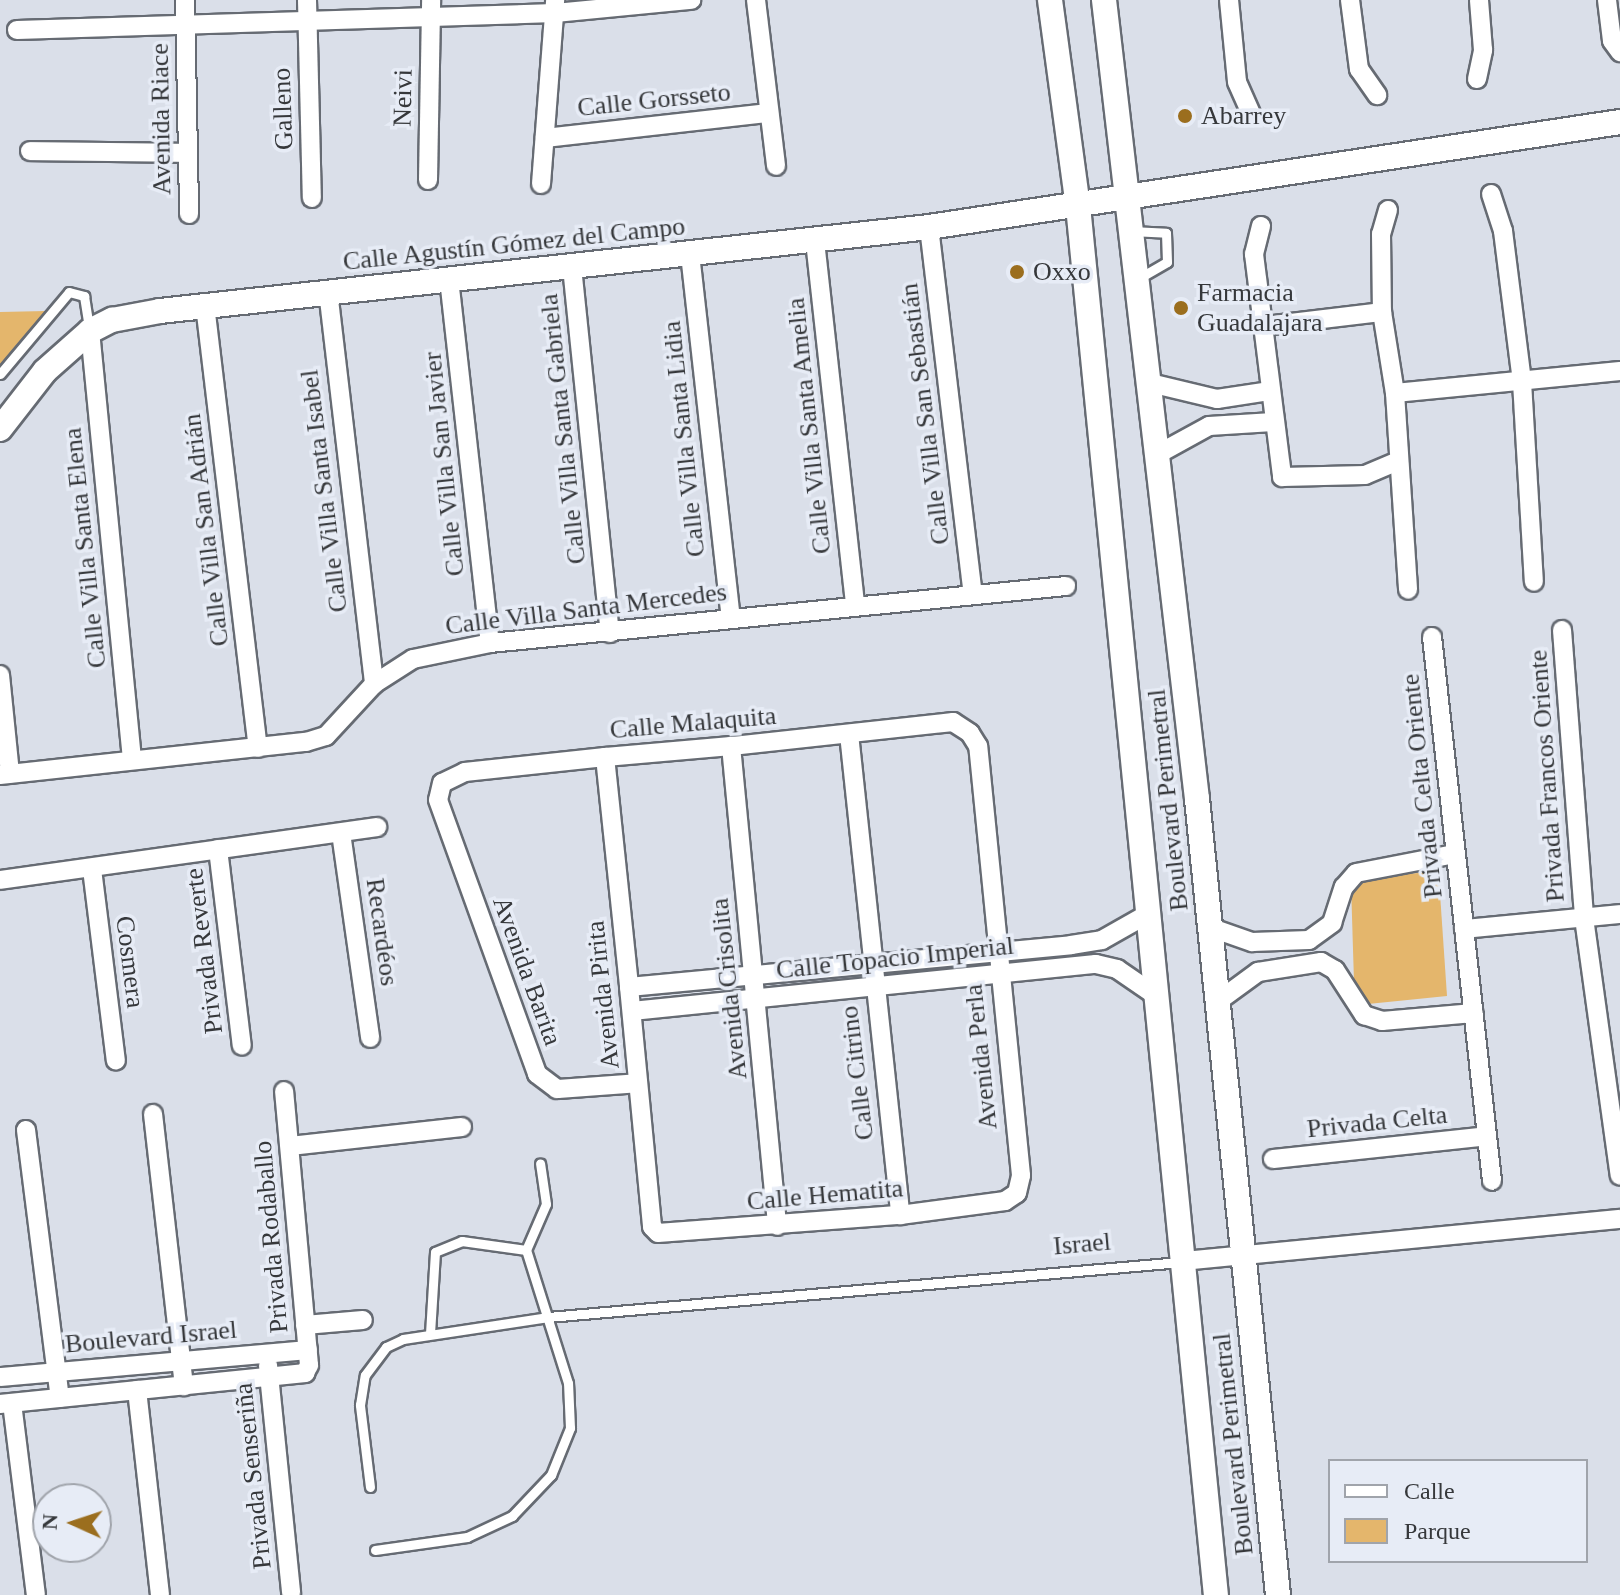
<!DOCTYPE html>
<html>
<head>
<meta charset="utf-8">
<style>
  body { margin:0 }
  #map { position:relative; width:1620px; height:1595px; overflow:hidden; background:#dadfe9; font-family:"Times New Roman",serif }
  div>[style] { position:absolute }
  .green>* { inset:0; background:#e4b66c }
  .roads { filter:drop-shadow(2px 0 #666b73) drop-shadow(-2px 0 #666b73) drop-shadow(0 2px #666b73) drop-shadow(0 -2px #666b73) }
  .service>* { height:9px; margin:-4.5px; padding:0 4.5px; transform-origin:4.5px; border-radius:4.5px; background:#fff }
  .minor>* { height:18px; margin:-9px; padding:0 9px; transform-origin:9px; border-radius:9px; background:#fff }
  .tertiary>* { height:24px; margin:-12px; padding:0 12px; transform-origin:12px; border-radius:12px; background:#fff }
  .dots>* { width:22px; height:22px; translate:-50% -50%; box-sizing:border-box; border:4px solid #e7ecf6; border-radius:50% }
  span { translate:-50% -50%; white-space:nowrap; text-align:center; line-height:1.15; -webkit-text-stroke:7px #e7ecf6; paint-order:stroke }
  .street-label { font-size:26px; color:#36383b }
  .poi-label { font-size:26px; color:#36383b }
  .left { translate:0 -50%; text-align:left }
  .legend { position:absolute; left:1328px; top:1459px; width:260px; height:104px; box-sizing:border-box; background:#e7ecf6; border:2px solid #a0a4ab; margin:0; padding:10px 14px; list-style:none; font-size:24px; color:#36383b }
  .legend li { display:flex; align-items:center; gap:16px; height:40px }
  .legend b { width:40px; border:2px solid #a0a4ab }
  .north { position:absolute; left:32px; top:1483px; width:80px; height:80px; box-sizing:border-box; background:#e7ecf6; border:2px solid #a0a4ab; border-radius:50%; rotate:273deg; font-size:22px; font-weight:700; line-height:32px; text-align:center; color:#36383b }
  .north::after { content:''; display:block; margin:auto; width:28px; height:36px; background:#9b6e1e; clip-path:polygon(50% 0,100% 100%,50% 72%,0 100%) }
</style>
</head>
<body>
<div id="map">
  <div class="green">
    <div style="clip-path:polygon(46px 311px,0 376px,0 312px)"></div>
    <div style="clip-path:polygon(1430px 872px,1439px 879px,1447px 996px,1368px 1004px,1354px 982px,1351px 884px,1359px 878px)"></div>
  </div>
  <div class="roads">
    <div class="service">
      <div style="left:1131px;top:231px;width:35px;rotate:3deg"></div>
      <div style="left:1166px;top:233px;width:29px;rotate:88deg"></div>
      <div style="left:1167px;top:262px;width:34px;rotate:150deg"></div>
      <div style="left:0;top:374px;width:107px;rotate:-49.9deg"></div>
      <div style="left:69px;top:292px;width:16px;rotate:15deg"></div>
      <div style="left:84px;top:296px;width:33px;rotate:81deg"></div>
      <div style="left:526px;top:1250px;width:50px;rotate:-66.5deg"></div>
      <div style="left:546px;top:1204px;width:41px;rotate:-98.3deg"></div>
      <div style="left:370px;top:1487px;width:83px;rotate:-97deg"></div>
      <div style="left:360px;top:1405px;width:30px;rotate:-81deg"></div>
      <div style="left:365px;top:1375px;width:35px;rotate:-53deg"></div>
      <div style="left:386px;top:1347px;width:19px;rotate:-25deg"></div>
      <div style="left:403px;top:1339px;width:147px;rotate:-8.6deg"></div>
      <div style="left:548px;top:1317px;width:634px;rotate:-4.97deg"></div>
      <div style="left:375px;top:1550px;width:93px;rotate:-8deg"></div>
      <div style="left:467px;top:1537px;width:50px;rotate:-25deg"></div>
      <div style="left:512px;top:1516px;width:57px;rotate:-46.4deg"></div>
      <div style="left:551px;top:1475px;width:51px;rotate:-68deg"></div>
      <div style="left:570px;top:1428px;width:45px;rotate:-92.5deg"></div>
      <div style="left:568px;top:1383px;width:139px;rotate:-107.5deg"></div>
      <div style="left:526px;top:1250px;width:65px;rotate:-172deg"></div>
      <div style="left:462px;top:1241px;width:29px;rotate:158deg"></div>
      <div style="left:435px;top:1252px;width:81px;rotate:93.5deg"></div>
    </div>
    <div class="minor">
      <div style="left:185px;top:0;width:214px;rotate:88.9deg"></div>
      <div style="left:307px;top:0;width:198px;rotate:88.6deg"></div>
      <div style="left:756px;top:0;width:167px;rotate:83.1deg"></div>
      <div style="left:1229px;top:0;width:82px;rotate:84.4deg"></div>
      <div style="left:1237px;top:82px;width:37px;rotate:66deg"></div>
      <div style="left:1350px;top:0;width:70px;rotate:82.6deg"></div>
      <div style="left:1359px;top:69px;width:32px;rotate:55deg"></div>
      <div style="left:1607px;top:0;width:41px;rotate:83deg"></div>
      <div style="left:1612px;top:41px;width:14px;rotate:54deg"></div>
      <div style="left:17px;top:30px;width:538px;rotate:-1.81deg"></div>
      <div style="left:555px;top:13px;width:137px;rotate:-5.5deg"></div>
      <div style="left:1477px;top:79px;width:30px;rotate:-78deg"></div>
      <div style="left:1483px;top:50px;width:50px;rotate:-94.6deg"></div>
      <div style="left:545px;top:138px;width:225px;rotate:-6.4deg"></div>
      <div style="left:30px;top:151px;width:158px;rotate:0.7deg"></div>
      <div style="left:428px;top:180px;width:180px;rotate:-89deg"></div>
      <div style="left:541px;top:184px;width:185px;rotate:-85.6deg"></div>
      <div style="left:1491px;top:194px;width:39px;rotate:72deg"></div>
      <div style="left:1503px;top:231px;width:152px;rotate:82.8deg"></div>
      <div style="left:1522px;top:382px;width:200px;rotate:86.6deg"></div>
      <div style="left:1388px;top:210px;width:25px;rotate:106deg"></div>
      <div style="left:1381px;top:234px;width:78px;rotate:89.3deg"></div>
      <div style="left:1382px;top:312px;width:82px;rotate:80.9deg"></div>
      <div style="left:1395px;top:393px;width:197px;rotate:86.2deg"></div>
      <div style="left:1261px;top:226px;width:29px;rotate:104deg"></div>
      <div style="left:1254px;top:254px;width:225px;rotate:82.8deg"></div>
      <div style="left:1282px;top:477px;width:83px;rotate:-1.4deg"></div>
      <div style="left:1365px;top:475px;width:36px;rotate:-23deg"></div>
      <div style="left:929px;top:227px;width:370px;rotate:83.2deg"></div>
      <div style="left:815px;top:241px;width:366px;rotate:83.7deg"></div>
      <div style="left:690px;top:254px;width:367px;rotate:83.6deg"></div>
      <div style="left:572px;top:267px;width:368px;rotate:84.1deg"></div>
      <div style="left:449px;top:279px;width:366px;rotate:83.6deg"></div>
      <div style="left:328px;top:291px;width:396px;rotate:83.3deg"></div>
      <div style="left:205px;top:305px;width:446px;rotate:83.2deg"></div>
      <div style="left:1264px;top:326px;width:119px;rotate:-6.8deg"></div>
      <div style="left:90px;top:331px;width:430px;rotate:84.4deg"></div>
      <div style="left:1146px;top:382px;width:73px;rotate:13.5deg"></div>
      <div style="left:1217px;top:399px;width:54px;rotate:-8.6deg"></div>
      <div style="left:1395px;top:393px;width:226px;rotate:-5.6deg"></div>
      <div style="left:1158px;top:454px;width:58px;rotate:-28.8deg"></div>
      <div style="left:1209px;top:426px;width:64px;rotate:-3.6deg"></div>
      <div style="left:1562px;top:630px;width:289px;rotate:85.6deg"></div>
      <div style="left:1584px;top:918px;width:260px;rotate:82.1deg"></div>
      <div style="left:1432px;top:637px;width:547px;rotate:83.71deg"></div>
      <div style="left:0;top:675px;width:99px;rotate:84.2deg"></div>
      <div style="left:849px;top:734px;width:484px;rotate:83.9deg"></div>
      <div style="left:731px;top:746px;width:482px;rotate:84.5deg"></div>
      <div style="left:605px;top:757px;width:231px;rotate:84deg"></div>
      <div style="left:629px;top:987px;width:241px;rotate:84.5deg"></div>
      <div style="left:652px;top:1227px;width:8px;rotate:45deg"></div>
      <div style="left:658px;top:1233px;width:243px;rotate:-4.3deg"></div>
      <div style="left:900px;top:1215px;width:106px;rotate:-7.6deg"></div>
      <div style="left:1005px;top:1201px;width:14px;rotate:-34deg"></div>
      <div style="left:1017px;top:1193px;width:18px;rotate:-77deg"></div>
      <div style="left:1021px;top:1175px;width:431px;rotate:-95.7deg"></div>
      <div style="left:978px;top:746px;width:15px;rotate:-122deg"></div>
      <div style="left:970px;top:733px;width:20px;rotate:-147deg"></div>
      <div style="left:953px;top:722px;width:223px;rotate:173.8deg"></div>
      <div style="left:731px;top:746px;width:126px;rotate:175deg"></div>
      <div style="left:605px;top:757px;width:141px;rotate:173.9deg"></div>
      <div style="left:465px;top:772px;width:25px;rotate:154deg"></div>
      <div style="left:442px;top:783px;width:17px;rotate:103deg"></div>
      <div style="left:438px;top:800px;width:291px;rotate:70.1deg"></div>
      <div style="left:537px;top:1074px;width:25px;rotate:37deg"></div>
      <div style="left:557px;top:1089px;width:81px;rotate:-4.2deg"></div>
      <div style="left:0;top:775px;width:308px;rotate:-6.2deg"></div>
      <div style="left:306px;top:742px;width:21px;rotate:-17deg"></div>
      <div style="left:326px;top:736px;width:71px;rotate:-47.3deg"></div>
      <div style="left:374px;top:684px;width:46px;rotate:-32.7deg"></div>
      <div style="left:413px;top:659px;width:79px;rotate:-11.7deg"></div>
      <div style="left:490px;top:643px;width:579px;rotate:-5.65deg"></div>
      <div style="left:341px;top:833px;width:207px;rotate:81.9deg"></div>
      <div style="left:218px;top:849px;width:198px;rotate:83.1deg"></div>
      <div style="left:92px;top:869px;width:193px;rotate:82.9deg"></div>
      <div style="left:0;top:880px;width:381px;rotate:-8deg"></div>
      <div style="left:1209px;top:927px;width:46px;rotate:19.2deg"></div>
      <div style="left:1252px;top:942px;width:57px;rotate:-2deg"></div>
      <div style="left:1309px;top:940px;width:29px;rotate:-36deg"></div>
      <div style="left:1332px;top:923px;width:38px;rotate:-72deg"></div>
      <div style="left:1344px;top:887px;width:18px;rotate:-49deg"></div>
      <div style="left:1356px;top:873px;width:101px;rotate:-10.9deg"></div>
      <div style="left:1464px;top:929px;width:157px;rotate:-5.5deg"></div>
      <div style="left:629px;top:987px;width:444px;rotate:-5.4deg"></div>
      <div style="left:1071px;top:945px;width:31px;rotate:-9deg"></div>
      <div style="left:1102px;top:940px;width:51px;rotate:-29.6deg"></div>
      <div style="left:1217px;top:1002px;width:51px;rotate:-36.2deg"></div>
      <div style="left:1258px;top:972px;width:64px;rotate:-9deg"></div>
      <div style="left:1321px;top:962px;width:16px;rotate:30deg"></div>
      <div style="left:1335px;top:970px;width:54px;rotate:57.2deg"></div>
      <div style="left:1364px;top:1015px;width:19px;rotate:18deg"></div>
      <div style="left:1382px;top:1021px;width:92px;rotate:-5deg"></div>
      <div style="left:632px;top:1011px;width:466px;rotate:-5.8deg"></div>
      <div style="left:1096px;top:964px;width:22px;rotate:13deg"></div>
      <div style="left:1117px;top:969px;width:46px;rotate:34.4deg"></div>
      <div style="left:153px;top:1114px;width:274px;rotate:83.5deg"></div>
      <div style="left:26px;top:1130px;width:270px;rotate:82.8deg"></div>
      <div style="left:290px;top:1146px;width:173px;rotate:-6.3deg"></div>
      <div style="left:1273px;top:1159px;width:215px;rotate:-6.1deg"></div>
      <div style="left:1183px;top:1261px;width:439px;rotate:-5.5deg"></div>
      <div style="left:305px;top:1325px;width:58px;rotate:-4.9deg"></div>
      <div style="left:268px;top:1365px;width:229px;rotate:84.2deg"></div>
      <div style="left:0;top:1377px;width:309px;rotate:-5deg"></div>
      <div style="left:137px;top:1390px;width:206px;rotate:83.6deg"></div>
      <div style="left:12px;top:1403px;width:193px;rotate:82.9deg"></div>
      <div style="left:0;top:1404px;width:307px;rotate:-5.8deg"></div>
      <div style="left:305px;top:1373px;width:9px;rotate:-63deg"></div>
      <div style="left:309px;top:1365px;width:275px;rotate:-95.2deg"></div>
    </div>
    <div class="tertiary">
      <div style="left:1050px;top:0;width:208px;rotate:82.3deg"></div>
      <div style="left:1078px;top:206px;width:1396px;rotate:84.33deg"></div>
      <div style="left:1104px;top:0;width:804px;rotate:83.36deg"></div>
      <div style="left:1197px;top:799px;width:800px;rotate:84.19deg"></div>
      <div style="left:0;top:429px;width:73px;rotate:-52.2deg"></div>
      <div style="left:45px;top:371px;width:60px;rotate:-41.6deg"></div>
      <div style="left:90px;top:331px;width:25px;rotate:-27deg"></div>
      <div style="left:112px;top:320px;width:49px;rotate:-10.6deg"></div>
      <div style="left:160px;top:311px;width:774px;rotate:-6.23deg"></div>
      <div style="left:929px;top:227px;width:699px;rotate:-8.64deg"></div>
    </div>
  </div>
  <div class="dots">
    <div style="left:1185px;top:116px;background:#9b6e1e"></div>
    <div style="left:1017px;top:272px;background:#9b6e1e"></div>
    <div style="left:1181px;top:308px;background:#9b6e1e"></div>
  </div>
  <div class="street-label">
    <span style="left:403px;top:98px;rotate:-89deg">Neivi</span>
    <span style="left:654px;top:100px;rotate:-6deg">Calle Gorsseto</span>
    <span style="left:283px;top:109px;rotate:-92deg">Galleno</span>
    <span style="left:161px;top:119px;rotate:-91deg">Avenida Riace</span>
    <span style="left:514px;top:244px;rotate:-6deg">Calle Agustín Gómez del Campo</span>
    <span style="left:925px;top:414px;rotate:-97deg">Calle Villa San Sebastián</span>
    <span style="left:809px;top:426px;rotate:-96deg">Calle Villa Santa Amelia</span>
    <span style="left:563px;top:429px;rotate:-96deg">Calle Villa Santa Gabriela</span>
    <span style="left:684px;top:439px;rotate:-96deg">Calle Villa Santa Lidia</span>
    <span style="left:444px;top:464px;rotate:-96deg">Calle Villa San Javier</span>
    <span style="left:324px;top:491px;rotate:-97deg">Calle Villa Santa Isabel</span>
    <span style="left:206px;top:530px;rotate:-97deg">Calle Villa San Adrián</span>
    <span style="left:85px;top:548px;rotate:-96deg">Calle Villa Santa Elena</span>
    <span style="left:586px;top:609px;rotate:-7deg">Calle Villa Santa Mercedes</span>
    <span style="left:693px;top:723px;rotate:-5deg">Calle Malaquita</span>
    <span style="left:1547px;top:776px;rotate:-94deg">Privada Francos Oriente</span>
    <span style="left:1422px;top:786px;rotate:-96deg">Privada Celta Oriente</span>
    <span style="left:1168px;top:800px;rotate:-96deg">Boulevard Perimetral</span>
    <span style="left:382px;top:932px;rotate:82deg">Recardéos</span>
    <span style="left:204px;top:951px;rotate:-97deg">Privada Reverte</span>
    <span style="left:895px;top:958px;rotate:-6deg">Calle Topacio Imperial</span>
    <span style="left:130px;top:962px;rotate:83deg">Cosmera</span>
    <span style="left:527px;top:971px;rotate:70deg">Avenida Barita</span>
    <span style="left:729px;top:989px;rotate:-96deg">Avenida Crisolita</span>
    <span style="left:603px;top:995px;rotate:-96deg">Avenida Pirita</span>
    <span style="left:981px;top:1057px;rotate:-96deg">Avenida Perla</span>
    <span style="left:857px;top:1073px;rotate:-97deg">Calle Citrino</span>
    <span style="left:1377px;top:1122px;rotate:-6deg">Privada Celta</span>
    <span style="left:825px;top:1195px;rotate:-5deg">Calle Hematita</span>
    <span style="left:271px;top:1237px;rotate:-95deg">Privada Rodaballo</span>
    <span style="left:1082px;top:1244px;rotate:-5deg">Israel</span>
    <span style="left:151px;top:1337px;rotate:-5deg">Boulevard Israel</span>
    <span style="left:1233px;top:1444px;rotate:-96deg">Boulevard Perimetral</span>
    <span style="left:253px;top:1476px;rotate:-96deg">Privada Senseriña</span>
  </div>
  <div class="poi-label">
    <span class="left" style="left:1201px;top:116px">Abarrey</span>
    <span class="left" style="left:1033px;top:272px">Oxxo</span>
    <span class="left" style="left:1197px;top:308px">Farmacia<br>Guadalajara</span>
  </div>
  <ul class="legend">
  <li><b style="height:10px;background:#fff"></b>Calle</li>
  <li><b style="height:22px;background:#e4b66c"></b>Parque</li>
  </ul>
  <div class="north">N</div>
</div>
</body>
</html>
